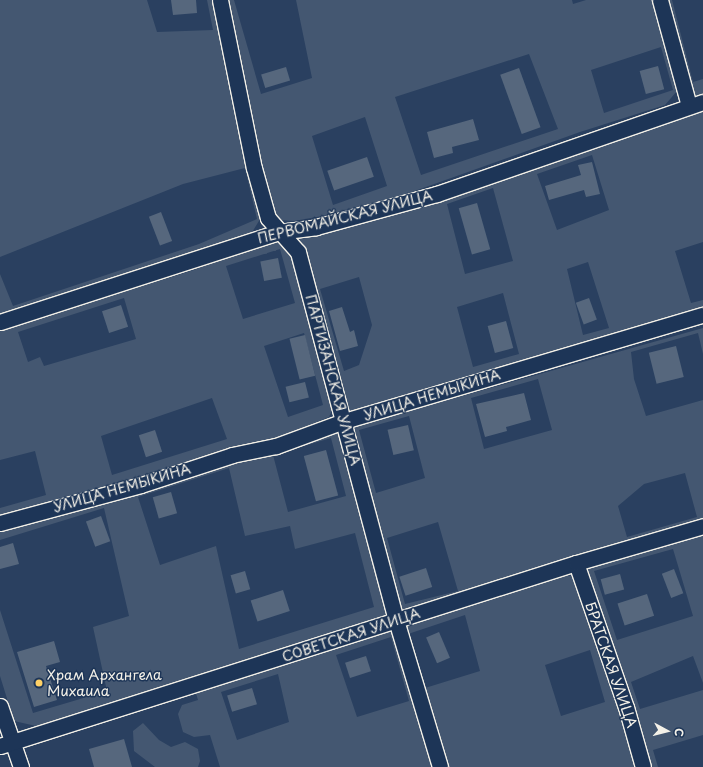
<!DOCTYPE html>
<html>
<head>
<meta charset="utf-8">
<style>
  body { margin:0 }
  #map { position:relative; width:703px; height:767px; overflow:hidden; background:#2a4060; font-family:"Playpen Sans",sans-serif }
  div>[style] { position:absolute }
  .green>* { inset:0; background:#445771 }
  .building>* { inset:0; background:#56677d; transform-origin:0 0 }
  .roads { filter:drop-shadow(1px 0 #f4f1e8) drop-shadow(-1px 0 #f4f1e8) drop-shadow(0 1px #f4f1e8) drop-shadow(0 -1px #f4f1e8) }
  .minor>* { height:15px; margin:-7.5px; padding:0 7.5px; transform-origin:7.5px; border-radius:7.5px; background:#1d3557 }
  .dots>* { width:11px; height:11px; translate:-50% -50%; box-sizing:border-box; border:2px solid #1d3557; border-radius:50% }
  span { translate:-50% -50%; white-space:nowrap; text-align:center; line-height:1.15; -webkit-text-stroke:3px #1d3557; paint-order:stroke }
  .street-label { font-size:14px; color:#f4f1e8 }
  .poi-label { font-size:14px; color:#f4f1e8 }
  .left { translate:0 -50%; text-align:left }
  .north { position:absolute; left:647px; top:711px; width:40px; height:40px; -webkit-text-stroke:3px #1d3557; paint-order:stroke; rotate:97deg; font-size:11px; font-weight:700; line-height:16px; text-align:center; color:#f4f1e8 }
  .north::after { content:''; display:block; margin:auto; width:14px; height:18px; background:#f4f1e8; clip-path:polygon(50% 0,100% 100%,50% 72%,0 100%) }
</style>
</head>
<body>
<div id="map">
  <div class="green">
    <div style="clip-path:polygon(0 0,147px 0,157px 32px,213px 30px,207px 0,215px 0,262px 216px,251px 234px,0 320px,0 274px,13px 306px,199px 244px,257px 219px,245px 168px,183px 184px,0 257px)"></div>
    <div style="clip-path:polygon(evenodd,225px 0,234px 0,261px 94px,312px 78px,296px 0,572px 0,573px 4px,586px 0,655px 0,677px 91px,665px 105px,580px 132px,367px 208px,294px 221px,280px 220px,273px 210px,264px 187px,225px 0,661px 47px,673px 90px,604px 113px,591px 70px,661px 47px,225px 0,529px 54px,558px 129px,421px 175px,395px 97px,529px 54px,225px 0,365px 117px,387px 186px,333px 205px,312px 136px,365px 117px)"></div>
    <div style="clip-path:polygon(664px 0,672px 0,693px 82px,703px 79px,703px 95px,692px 95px)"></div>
    <div style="clip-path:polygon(evenodd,703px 105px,703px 242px,675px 251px,691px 303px,703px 300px,703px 307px,349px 415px,298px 240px,440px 198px,703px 105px,592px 155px,609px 210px,557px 230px,537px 174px,592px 155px,703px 105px,493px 188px,513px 261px,465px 274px,447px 204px,493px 188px,703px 105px,588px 262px,609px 328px,583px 335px,567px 269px,588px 262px,703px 105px,359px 277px,372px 325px,359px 365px,344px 371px,320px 289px,359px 277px,703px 105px,503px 293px,519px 354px,473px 367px,457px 307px,503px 293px)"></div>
    <div style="clip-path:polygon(evenodd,271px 239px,280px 239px,289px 247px,333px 408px,329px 417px,282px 436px,100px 491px,0 517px,0 508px,46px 495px,35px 451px,0 460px,0 330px,194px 270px,271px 239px,280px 249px,295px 303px,243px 319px,226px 266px,280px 249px,271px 239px,124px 298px,136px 339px,44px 366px,40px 357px,28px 362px,18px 332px,124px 298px,271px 239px,304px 333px,323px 405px,288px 417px,264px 346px,304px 333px,271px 239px,212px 398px,227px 439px,112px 475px,101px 436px,212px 398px)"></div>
    <div style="clip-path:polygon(evenodd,703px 328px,703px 354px,698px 333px,631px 352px,634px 379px,646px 416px,703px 400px,703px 522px,400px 615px,352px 427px,703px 328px,538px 379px,552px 430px,484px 449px,471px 398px,538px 379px,703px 328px,409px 416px,425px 478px,376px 493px,359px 430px,409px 416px,703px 328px,685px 473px,697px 517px,627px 537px,618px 506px,644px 484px,685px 473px,703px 328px,438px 522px,458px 591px,405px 604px,387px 538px,438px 522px)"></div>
    <div style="clip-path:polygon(evenodd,343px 428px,390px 616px,200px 680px,36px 726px,14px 721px,0 676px,0 610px,33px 713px,107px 691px,93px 627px,129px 616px,104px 508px,0 540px,0 526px,343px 428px,331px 438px,346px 496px,288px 512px,273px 455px,331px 438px,343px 428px,229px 468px,245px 536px,290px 526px,295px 549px,355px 533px,374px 607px,239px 649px,216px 546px,160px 565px,138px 497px,229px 468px)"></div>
    <div style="clip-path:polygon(evenodd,703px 532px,703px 683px,693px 656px,631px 682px,640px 709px,703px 690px,703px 735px,653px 750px,658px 767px,646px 767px,580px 567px,703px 532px,673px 549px,693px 616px,617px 640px,594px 571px,673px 549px)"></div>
    <div style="clip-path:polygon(evenodd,560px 575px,572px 576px,579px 584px,640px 767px,444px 767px,402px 624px,560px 575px,465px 615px,480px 671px,425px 688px,408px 634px,465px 615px,560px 575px,590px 650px,605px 702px,561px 716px,545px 665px,590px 650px)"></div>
    <div style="clip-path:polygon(evenodd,394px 626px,436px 767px,220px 767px,210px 735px,194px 737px,183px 732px,178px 714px,182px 705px,198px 700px,195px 690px,394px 626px,391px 637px,409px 701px,357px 717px,336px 655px,391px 637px,394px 626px,278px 674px,289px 722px,237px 740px,221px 692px,278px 674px)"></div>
    <div style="clip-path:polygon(143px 723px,159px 740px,171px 747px,185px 742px,198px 749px,200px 761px,198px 767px,155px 767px,134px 751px,133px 731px)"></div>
  </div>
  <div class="building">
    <div style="clip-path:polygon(171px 0,196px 0,197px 13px,173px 15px)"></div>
    <div style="left:658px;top:66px;width:24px;height:19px;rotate:75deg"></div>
    <div style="left:286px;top:67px;width:14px;height:26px;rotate:73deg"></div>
    <div style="left:519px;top:68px;width:63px;height:20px;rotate:70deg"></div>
    <div style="clip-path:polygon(473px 119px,479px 140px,452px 147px,453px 153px,434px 158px,427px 132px)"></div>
    <div style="left:367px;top:157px;width:21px;height:42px;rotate:71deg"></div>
    <div style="clip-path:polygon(592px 162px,600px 194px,586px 197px,584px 190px,549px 200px,545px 186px,581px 175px,578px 165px)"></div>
    <div style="left:477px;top:203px;width:48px;height:19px;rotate:74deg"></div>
    <div style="left:161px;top:212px;width:31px;height:13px;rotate:69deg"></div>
    <div style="left:278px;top:258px;width:20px;height:18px;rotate:79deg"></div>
    <div style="left:589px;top:298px;width:23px;height:14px;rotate:70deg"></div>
    <div style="left:121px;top:305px;width:23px;height:20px;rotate:72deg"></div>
    <div style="clip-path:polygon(342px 307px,350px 332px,354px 330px,358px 346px,340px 351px,329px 311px)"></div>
    <div style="left:506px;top:321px;width:28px;height:19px;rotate:75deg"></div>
    <div style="left:305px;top:335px;width:42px;height:16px;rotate:76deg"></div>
    <div style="left:676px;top:346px;width:32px;height:28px;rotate:76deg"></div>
    <div style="left:305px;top:382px;width:16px;height:20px;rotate:76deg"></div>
    <div style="clip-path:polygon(524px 393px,531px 420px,506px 427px,507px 431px,485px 437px,476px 404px)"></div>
    <div style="left:408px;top:425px;width:26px;height:21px;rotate:77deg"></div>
    <div style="left:155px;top:430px;width:23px;height:17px;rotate:72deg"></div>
    <div style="left:326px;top:450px;width:47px;height:23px;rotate:75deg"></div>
    <div style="left:171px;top:492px;width:22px;height:19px;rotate:74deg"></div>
    <div style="left:101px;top:516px;width:27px;height:16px;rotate:70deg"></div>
    <div style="clip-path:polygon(13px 543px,19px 564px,0 569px,0 547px)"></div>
    <div style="left:426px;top:568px;width:20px;height:28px;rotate:72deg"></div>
    <div style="left:674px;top:569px;width:26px;height:13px;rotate:69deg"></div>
    <div style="left:245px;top:571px;width:19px;height:15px;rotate:74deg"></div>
    <div style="left:620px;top:574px;width:16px;height:20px;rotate:75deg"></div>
    <div style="left:283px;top:590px;width:22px;height:34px;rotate:72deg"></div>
    <div style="left:647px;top:594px;width:23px;height:31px;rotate:72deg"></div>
    <div style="left:439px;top:632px;width:28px;height:14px;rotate:67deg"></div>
    <div style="clip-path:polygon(54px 641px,60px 662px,46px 666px,57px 700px,34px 707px,17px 652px)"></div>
    <div style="left:366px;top:656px;width:16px;height:22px;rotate:72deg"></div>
    <div style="left:252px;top:688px;width:17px;height:26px;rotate:73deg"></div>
    <div style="clip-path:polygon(124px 739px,132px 767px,94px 767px,89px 749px)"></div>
  </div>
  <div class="roads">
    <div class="minor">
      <div style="left:220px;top:0;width:171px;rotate:78.6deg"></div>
      <div style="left:254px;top:168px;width:52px;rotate:74.4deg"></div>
      <div style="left:268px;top:218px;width:45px;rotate:48.6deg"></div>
      <div style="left:298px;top:252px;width:381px;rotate:75.1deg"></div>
      <div style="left:396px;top:620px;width:153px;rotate:73.3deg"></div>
      <div style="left:660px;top:0;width:110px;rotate:74.7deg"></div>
      <div style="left:0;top:322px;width:292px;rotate:-17.9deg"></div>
      <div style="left:278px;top:232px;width:38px;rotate:-7deg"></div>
      <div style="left:316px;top:227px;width:125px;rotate:-15.3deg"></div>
      <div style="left:437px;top:194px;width:281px;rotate:-19.1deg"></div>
      <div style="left:0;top:523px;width:146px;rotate:-15.1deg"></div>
      <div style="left:141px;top:485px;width:96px;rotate:-18.2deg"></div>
      <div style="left:232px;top:455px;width:45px;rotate:-11.6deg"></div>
      <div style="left:276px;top:446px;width:72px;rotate:-20.2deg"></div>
      <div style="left:344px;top:421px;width:374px;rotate:-16.5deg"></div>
      <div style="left:576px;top:563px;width:152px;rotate:70.9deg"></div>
      <div style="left:626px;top:707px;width:62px;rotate:74.2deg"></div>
      <div style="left:0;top:706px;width:65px;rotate:71deg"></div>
      <div style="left:0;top:746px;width:604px;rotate:-17.63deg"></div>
      <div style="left:576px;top:563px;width:132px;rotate:-16.2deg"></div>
    </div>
  </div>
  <div class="dots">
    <div style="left:39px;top:683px;background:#ffd166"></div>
  </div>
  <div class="street-label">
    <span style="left:345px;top:217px;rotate:-14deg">ПЕРВОМАЙСКАЯ УЛИЦА</span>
    <span style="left:333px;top:380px;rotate:75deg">ПАРТИЗАНСКАЯ УЛИЦА</span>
    <span style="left:432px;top:395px;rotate:-17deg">УЛИЦА НЕМЫКИНА</span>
    <span style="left:122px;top:488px;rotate:-16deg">УЛИЦА НЕМЫКИНА</span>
    <span style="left:351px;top:635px;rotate:-18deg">СОВЕТСКАЯ УЛИЦА</span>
    <span style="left:611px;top:665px;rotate:71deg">БРАТСКАЯ УЛИЦА</span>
  </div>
  <div class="poi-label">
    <span class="left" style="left:47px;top:683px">Храм Архангела<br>Михаила</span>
  </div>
  <div class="north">С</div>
</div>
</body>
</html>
